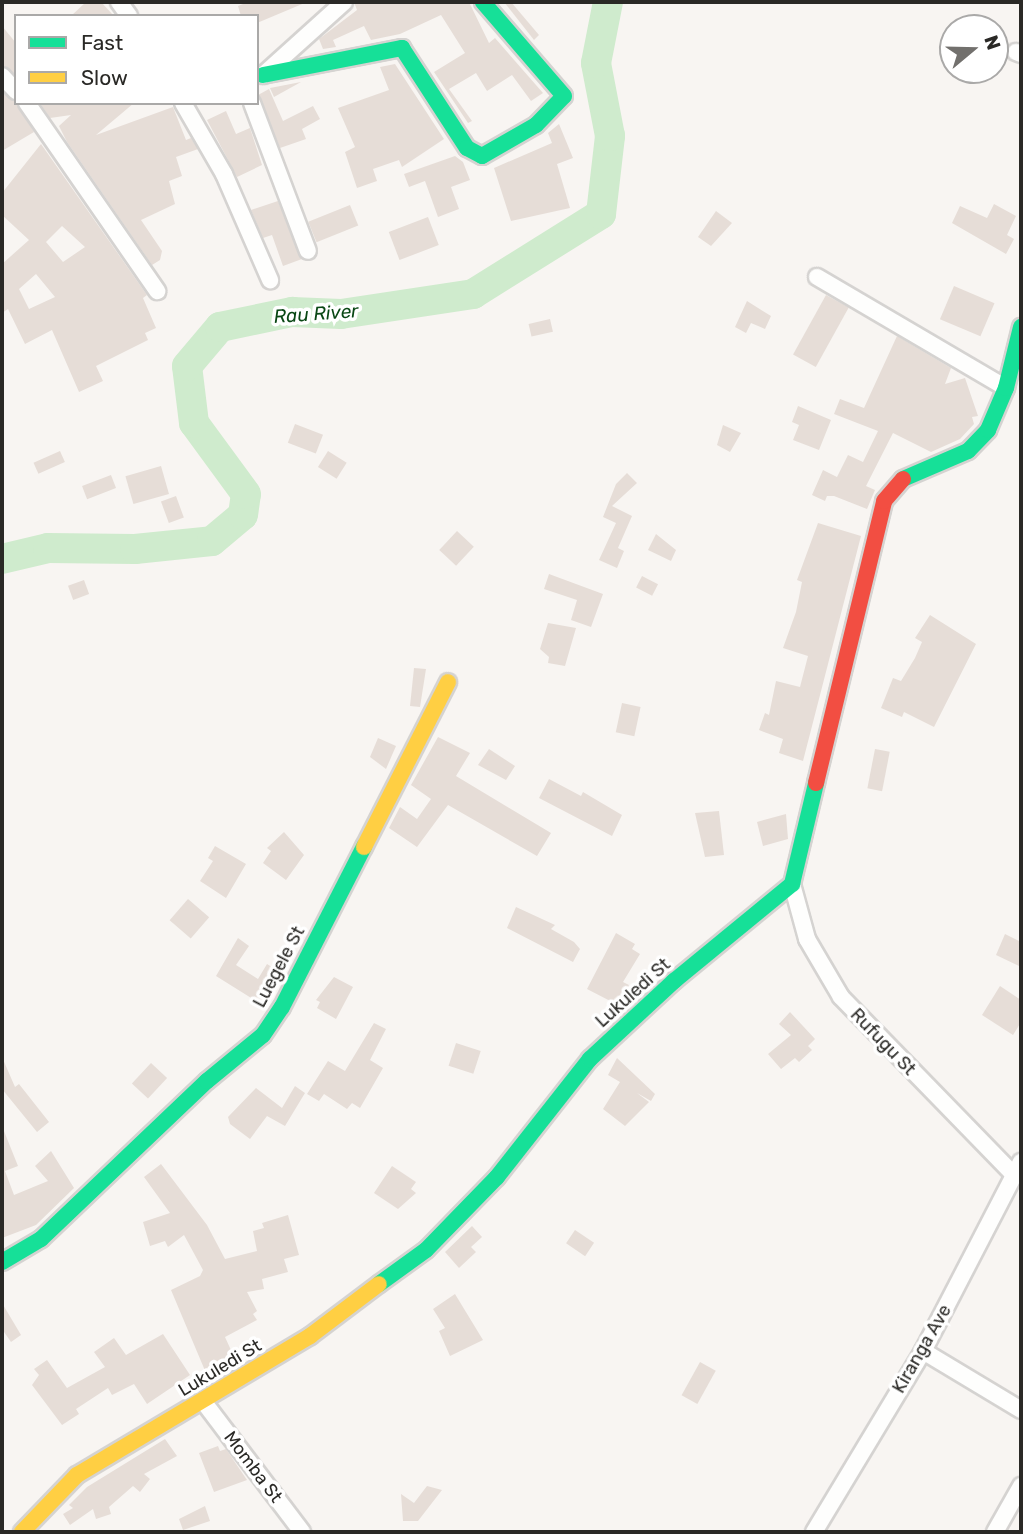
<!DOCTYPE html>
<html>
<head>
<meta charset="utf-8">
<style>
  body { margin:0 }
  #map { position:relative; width:1023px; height:1534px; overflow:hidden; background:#f8f5f2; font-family:Rubik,sans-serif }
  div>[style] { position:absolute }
  .river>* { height:30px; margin:-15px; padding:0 15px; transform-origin:15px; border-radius:15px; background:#cfebcd }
  .building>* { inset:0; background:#e6ddd7; transform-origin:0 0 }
  .roads { filter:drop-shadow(2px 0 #d5d3d1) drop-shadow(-2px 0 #d5d3d1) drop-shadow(0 2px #d5d3d1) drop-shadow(0 -2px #d5d3d1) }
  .street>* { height:16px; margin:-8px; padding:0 8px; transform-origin:8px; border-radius:8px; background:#fefefd }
  .fast>* { height:16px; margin:-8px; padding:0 8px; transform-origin:8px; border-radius:8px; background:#16e098 }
  .slow>* { height:16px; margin:-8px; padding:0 8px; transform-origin:8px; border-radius:8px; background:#ffcf43 }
  .jam>* { height:16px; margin:-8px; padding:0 8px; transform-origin:8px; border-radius:8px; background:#f24e42 }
  span { translate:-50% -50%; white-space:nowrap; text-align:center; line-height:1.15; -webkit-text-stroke:7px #fff; paint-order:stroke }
  .street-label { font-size:18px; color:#2a2926 }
  .water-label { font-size:19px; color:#094714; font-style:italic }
  .frame { position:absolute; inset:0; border:4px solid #2a2926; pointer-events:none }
  .legend { position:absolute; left:14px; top:14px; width:245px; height:91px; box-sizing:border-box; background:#fff; border:2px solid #aaa9a8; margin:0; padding:9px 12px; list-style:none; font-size:21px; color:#2a2926 }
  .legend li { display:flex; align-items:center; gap:14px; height:35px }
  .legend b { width:35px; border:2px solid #aaa9a8 }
  .north { position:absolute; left:939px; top:14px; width:70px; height:70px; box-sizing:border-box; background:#fff; border:2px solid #aaa9a8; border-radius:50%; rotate:71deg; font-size:19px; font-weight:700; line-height:28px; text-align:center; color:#2a2926 }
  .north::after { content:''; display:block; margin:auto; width:24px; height:32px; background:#72706d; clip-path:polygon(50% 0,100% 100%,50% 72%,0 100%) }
</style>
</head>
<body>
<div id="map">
  <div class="river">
    <div style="left:2px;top:559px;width:47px;rotate:-13.4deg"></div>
    <div style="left:48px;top:548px;width:87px;rotate:0.7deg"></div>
    <div style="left:135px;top:549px;width:77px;rotate:-5.9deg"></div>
    <div style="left:212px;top:541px;width:40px;rotate:-40deg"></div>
    <div style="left:243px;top:515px;width:21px;rotate:-82deg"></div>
    <div style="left:246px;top:494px;width:88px;rotate:-126.2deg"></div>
    <div style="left:194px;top:423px;width:57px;rotate:-97deg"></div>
    <div style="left:187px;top:366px;width:51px;rotate:-49.8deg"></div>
    <div style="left:220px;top:327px;width:74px;rotate:-11.8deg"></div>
    <div style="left:292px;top:312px;width:49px;rotate:2.3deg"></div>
    <div style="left:341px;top:314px;width:134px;rotate:-8.6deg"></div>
    <div style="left:473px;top:294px;width:151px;rotate:-32deg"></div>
    <div style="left:601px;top:214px;width:79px;rotate:-83.4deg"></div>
    <div style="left:610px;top:136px;width:74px;rotate:-100.9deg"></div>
    <div style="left:596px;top:63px;width:62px;rotate:-78.9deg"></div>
  </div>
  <div class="building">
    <div style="clip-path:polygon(86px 2px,101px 2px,114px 16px,71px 16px)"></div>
    <div style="clip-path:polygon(248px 2px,307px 2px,257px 23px,257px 16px,241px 16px,238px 6px)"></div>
    <div style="clip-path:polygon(354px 2px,469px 2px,489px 43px,495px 38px,543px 93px,531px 101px,512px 75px,487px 91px,476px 73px,449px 89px,472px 121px,468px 123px,434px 72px,465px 53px,441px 15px,400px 34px,371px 40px,364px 26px,333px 40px,336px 47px,323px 49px,319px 39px,357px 10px)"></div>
    <div style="clip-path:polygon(504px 2px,511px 2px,539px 35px,534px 40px)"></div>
    <div style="clip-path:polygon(2px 26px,16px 43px,16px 75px,2px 65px)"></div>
    <div style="clip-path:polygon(395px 64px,444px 139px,402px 167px,399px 160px,373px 169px,377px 181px,357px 188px,345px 152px,355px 147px,338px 108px,389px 90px,380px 67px)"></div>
    <div style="clip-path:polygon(301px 82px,274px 97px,270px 88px)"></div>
    <div style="clip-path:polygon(269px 89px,283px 121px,313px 106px,320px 119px,302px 129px,306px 139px,280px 148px,258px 95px)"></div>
    <div style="clip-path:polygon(2px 92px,16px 101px,34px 132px,2px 151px)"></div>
    <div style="clip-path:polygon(40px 103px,134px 103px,96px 135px,173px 107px,186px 140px,191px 138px,198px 149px,176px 157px,182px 176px,169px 181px,175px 204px,141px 220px,162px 251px,160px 260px,152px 265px,67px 142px,59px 126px,71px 115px,50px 118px)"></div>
    <div style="clip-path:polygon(226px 111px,236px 134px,250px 128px,262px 165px,237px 177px,207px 120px)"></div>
    <div style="clip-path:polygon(559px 124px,573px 158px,557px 164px,570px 208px,511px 221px,494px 168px,552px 143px,548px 133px)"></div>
    <div style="clip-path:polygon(evenodd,41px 144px,147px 295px,143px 298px,156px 328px,145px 333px,148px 340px,96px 366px,103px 381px,79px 392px,52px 330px,25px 344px,8px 309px,2px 313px,2px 264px,29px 240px,2px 215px,2px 193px,41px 144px,62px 226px,85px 247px,63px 262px,46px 242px,62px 226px,41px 144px,36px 274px,55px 297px,29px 309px,19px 289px,36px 274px)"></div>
    <div style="clip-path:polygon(455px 156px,463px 162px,470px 180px,451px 187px,459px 209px,438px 217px,425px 181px,409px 187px,404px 174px)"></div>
    <div style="clip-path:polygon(278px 201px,302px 259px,283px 266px,272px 235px,263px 238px,251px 210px)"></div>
    <div style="clip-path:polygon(994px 204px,1016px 216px,1007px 235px,1014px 239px,1006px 254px,952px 223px,960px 206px,987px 218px)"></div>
    <div style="left:350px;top:205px;width:22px;height:45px;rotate:68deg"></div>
    <div style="clip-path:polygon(716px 211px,732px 223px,711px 246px,698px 237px)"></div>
    <div style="left:428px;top:217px;width:30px;height:42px;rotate:69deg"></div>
    <div style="left:954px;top:286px;width:44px;height:36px;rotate:23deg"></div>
    <div style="left:826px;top:295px;width:26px;height:68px;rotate:29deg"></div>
    <div style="clip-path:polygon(747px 301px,771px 316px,765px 329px,751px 323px,746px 333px,735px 327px)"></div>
    <div style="left:550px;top:319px;width:13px;height:22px;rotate:77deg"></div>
    <div style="clip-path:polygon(897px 336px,951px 368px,945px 384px,965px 378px,978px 416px,972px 417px,974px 424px,960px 439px,931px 452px,893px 433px,866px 486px,875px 490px,867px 509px,834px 496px,827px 496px,825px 501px,812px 495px,823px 470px,837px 477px,848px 455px,863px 462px,878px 431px,834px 414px,840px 399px,864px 408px)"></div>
    <div style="clip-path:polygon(798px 406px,831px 420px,819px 450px,793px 440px,799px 425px,792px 422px)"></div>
    <div style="left:295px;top:424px;width:30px;height:20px;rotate:21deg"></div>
    <div style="clip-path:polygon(723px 425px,741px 433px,730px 452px,717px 445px)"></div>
    <div style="left:60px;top:451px;width:12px;height:29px;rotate:66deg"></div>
    <div style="left:328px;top:451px;width:22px;height:19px;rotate:32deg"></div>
    <div style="left:161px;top:466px;width:29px;height:37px;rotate:74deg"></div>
    <div style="clip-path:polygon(627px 473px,637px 483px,612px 506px,632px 516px,618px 548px,624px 551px,617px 568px,599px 560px,616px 523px,603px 517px,616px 484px)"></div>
    <div style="left:111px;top:475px;width:14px;height:31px;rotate:69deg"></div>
    <div style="left:176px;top:496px;width:23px;height:16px;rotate:70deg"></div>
    <div style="clip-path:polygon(818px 523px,861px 536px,803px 761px,779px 753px,783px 739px,759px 730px,765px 713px,769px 715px,776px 681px,800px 687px,808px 656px,783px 648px,796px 612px,802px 582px,797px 580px)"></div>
    <div style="left:457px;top:531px;width:23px;height:26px;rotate:43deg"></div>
    <div style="clip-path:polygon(656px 534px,676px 550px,671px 561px,648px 550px)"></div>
    <div style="clip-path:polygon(549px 574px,603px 594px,591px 627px,571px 620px,577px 600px,544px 589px)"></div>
    <div style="left:642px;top:576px;width:18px;height:13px;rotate:27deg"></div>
    <div style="left:84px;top:580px;width:15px;height:17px;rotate:70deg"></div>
    <div style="clip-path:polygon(930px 615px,976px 644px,934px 727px,904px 712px,902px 717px,881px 708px,893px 678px,901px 681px,915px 658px,922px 642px,915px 638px)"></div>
    <div style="clip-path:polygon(548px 623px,576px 628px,565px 666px,548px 663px,549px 657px,540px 649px)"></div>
    <div style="clip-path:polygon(414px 668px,426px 669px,420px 707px,410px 706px)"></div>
    <div style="left:622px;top:703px;width:19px;height:30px;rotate:12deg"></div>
    <div style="clip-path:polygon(438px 737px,470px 753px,456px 776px,551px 833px,537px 856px,448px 805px,417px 847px,389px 828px,400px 807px,417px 819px,431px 799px,411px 785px)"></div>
    <div style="clip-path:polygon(378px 738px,396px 746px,386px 769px,370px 757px)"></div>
    <div style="clip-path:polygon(489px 749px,515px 766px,506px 780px,478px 765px)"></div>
    <div style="left:875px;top:749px;width:15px;height:40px;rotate:11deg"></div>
    <div style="clip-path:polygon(549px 779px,581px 796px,583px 792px,622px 815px,612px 836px,539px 798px)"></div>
    <div style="clip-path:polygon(719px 811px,724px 855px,705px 857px,695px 813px)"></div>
    <div style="clip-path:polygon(786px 814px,788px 839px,763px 846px,757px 822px)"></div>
    <div style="clip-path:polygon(284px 832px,304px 855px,286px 880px,263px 863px,271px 851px,267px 848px)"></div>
    <div style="clip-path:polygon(215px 846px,246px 864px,226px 898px,200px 881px,213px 861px,208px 858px)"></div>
    <div style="left:188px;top:899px;width:28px;height:28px;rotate:41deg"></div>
    <div style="clip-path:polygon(516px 907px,555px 925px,551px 929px,574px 942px,580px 949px,573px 962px,507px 928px)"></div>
    <div style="clip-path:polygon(616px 933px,635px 944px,632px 949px,640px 954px,623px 982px,629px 985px,618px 1005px,587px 989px)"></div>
    <div style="clip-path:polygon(1005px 934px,1021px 942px,1021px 967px,996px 955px)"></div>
    <div style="clip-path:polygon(238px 938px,249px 946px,236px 965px,258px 979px,267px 964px,283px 974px,264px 1006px,216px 976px)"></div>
    <div style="clip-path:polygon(334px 977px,353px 987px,336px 1019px,317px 1008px,320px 1002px,316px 1000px)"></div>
    <div style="clip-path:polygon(1000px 986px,1021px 1000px,1021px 1022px,1013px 1035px,982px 1015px)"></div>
    <div style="clip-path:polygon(790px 1012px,815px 1039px,808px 1046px,812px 1050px,799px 1062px,795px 1058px,781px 1069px,768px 1054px,791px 1035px,779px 1024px)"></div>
    <div style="clip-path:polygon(374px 1023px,386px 1029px,370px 1060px,383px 1068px,360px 1108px,352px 1103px,347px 1109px,324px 1094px,319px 1101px,307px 1094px,328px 1061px,345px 1071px)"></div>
    <div style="left:456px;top:1043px;width:26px;height:24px;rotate:18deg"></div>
    <div style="clip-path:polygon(2px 1057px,15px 1087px,19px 1084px,49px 1122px,37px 1132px,2px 1089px)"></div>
    <div style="clip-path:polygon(617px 1058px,655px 1094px,651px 1101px,637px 1093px,649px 1102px,625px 1126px,603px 1109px,620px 1082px,608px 1075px)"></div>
    <div style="left:151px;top:1063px;width:22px;height:28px;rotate:43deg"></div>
    <div style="clip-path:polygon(295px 1086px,305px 1093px,285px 1126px,267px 1116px,250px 1139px,230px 1124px,228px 1117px,256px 1088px,282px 1108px)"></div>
    <div style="clip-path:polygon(2px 1126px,18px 1166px,5px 1171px,14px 1195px,48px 1181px,35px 1166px,51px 1151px,74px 1188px,36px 1225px,2px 1238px)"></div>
    <div style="clip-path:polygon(161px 1164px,207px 1225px,225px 1259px,257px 1251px,253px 1231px,264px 1228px,262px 1223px,288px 1215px,299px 1255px,284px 1259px,288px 1272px,262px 1279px,264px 1289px,247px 1292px,257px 1311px,253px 1314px,257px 1320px,225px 1337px,235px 1359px,206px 1373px,171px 1290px,200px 1276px,203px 1270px,184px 1235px,168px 1247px,165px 1241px,150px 1246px,143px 1222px,170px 1213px,144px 1177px)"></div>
    <div style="clip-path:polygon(392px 1166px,416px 1182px,411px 1189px,416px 1193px,398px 1209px,374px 1193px)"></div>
    <div style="clip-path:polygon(472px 1226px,482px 1237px,471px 1247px,476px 1252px,459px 1268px,445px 1252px)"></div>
    <div style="left:575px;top:1230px;width:23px;height:16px;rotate:34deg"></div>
    <div style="clip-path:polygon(455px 1294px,483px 1340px,450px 1356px,439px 1331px,445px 1328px,433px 1309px)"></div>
    <div style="clip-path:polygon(2px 1303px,21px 1335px,11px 1342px,2px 1329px)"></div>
    <div style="clip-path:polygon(163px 1334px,190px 1375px,147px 1404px,134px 1384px,112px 1395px,108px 1388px,76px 1409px,79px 1414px,62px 1425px,32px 1385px,39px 1375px,34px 1369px,47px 1360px,67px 1388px,105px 1367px,94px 1352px,114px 1338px,126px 1355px)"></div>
    <div style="left:700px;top:1362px;width:18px;height:38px;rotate:29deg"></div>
    <div style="clip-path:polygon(165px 1439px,177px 1456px,144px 1474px,150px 1479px,140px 1492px,133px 1486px,109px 1507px,111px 1514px,96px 1519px,93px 1509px,70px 1525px,63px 1514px,73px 1508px,69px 1505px,87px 1487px)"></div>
    <div style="clip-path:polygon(218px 1446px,220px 1451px,226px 1449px,247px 1480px,214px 1492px,199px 1453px)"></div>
    <div style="clip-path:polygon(427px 1486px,442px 1490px,418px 1521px,403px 1521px,401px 1494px,414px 1503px)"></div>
    <div style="clip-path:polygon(205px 1506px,210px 1521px,183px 1530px,179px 1519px)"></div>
  </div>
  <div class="roads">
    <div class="street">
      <div style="left:119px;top:2px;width:17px;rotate:54deg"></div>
      <div style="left:1016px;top:52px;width:5px;rotate:22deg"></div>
      <div style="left:263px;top:75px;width:109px;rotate:-42deg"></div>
      <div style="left:2px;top:76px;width:21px;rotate:47deg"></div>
      <div style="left:27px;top:103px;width:229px;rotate:55.3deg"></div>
      <div style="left:183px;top:103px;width:82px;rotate:60deg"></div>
      <div style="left:224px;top:174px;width:116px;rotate:66.5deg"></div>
      <div style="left:252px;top:103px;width:158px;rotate:69.3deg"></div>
      <div style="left:817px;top:277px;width:219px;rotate:30.4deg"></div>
      <div style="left:792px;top:884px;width:57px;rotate:74.7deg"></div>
      <div style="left:807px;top:939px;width:67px;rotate:59.6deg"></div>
      <div style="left:841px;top:997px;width:248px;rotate:45.8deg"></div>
      <div style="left:923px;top:1351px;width:114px;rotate:31deg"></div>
      <div style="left:203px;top:1401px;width:164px;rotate:52.9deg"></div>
      <div style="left:814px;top:1532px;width:211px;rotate:-58.9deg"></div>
      <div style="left:923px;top:1351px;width:213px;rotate:-62.6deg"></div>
      <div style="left:995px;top:1532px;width:53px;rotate:-60.5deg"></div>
    </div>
    <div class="fast">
      <div style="left:263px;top:75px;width:142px;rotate:-11deg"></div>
      <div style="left:402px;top:48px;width:119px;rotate:57deg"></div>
      <div style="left:467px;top:148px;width:17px;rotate:28deg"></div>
      <div style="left:482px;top:156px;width:62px;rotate:-29.9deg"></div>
      <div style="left:536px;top:125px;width:40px;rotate:-46deg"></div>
      <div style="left:564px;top:96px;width:124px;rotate:-130.8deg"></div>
      <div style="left:903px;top:479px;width:71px;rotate:-23.3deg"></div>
      <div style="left:968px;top:451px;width:29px;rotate:-46deg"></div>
      <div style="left:988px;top:430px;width:46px;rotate:-66.8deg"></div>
      <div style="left:1006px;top:388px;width:63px;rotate:-76.2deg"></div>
      <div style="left:2px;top:1262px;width:45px;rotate:-30.5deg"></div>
      <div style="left:41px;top:1239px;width:229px;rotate:-43.6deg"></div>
      <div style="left:207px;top:1081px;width:72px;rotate:-39.4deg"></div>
      <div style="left:263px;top:1035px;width:34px;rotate:-56deg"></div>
      <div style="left:282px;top:1007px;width:180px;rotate:-62.9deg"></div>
      <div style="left:379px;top:1284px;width:58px;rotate:-35.9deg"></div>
      <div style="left:426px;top:1250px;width:102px;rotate:-45.8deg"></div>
      <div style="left:497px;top:1177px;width:150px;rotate:-51.8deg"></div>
      <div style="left:590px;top:1059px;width:115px;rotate:-42.9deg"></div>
      <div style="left:674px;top:981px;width:153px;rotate:-39.4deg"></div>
      <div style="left:792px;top:884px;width:104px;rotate:-76.6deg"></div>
    </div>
    <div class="slow">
      <div style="left:364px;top:847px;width:185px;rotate:-63deg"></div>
      <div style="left:22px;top:1532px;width:79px;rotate:-46deg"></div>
      <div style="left:77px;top:1475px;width:271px;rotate:-30.8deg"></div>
      <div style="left:310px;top:1336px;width:86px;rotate:-37deg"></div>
    </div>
    <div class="jam">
      <div style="left:816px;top:783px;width:290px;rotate:-76.4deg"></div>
      <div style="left:884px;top:501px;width:29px;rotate:-49deg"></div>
    </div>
  </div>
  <div class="street-label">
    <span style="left:279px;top:967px;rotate:-62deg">Luegele St</span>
    <span style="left:633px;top:993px;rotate:-42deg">Lukuledi St</span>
    <span style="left:883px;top:1042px;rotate:46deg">Rufugu St</span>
    <span style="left:922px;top:1349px;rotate:-60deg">Kiranga Ave</span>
    <span style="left:220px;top:1368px;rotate:-31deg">Lukuledi St</span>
    <span style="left:253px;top:1467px;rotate:53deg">Momba St</span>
  </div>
  <div class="water-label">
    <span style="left:316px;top:314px;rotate:-4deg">Rau River</span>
  </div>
  <div class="frame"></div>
  <ul class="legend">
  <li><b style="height:9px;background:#16e098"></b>Fast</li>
  <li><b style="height:9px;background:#ffcf43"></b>Slow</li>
  </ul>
  <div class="north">N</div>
</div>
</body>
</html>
